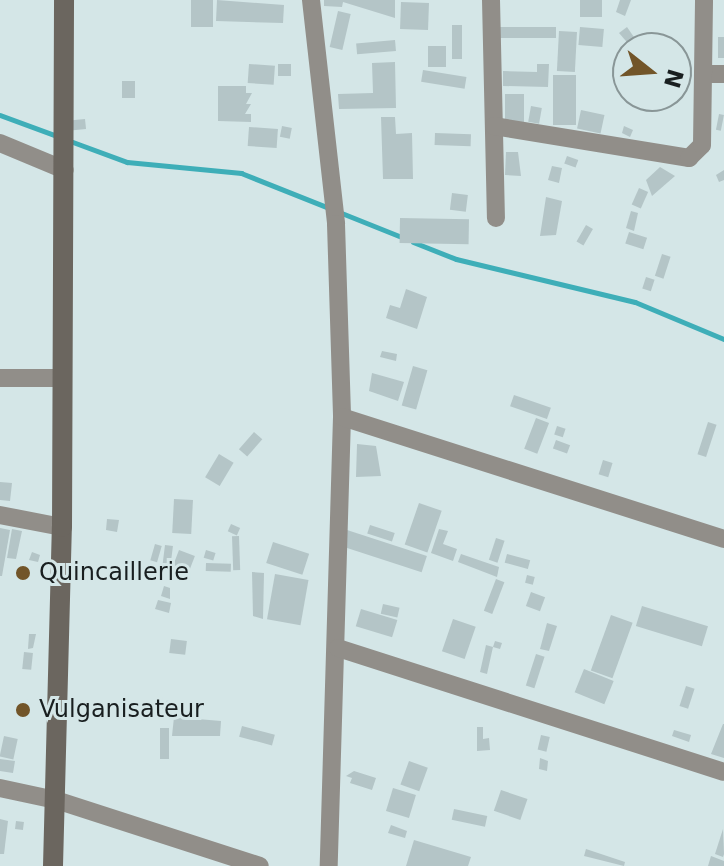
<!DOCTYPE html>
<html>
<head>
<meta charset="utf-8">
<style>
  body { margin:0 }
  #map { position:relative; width:724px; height:866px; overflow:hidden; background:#d4e6e7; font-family:"DejaVu Sans",sans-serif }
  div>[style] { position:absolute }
  .stream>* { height:5px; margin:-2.5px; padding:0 2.5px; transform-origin:2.5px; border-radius:2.5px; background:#3eaeb8 }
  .building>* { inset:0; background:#b4c5c7; transform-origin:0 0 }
  .street>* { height:18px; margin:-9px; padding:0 9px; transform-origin:9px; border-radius:9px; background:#918e89 }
  .secondary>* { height:20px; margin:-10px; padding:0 10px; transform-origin:10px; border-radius:10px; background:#6b665f }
  .dots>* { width:22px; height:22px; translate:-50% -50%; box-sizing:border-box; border:4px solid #d4e6e7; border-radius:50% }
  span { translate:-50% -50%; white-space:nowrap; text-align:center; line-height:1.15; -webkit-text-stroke:6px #d4e6e7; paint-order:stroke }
  .poi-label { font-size:24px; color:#191f20 }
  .left { translate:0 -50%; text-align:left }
  .north { position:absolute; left:612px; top:32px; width:80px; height:80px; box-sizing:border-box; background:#d4e6e7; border:2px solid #899697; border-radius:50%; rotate:107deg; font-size:22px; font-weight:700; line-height:32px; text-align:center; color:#191f20 }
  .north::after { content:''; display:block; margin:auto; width:28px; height:36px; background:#725529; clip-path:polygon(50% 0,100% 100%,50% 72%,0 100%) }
</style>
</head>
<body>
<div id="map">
  <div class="stream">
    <div style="left:0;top:115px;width:61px;rotate:20.2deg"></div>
    <div style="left:70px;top:141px;width:61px;rotate:20.2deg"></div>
    <div style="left:127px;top:162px;width:115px;rotate:5.5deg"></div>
    <div style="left:241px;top:173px;width:95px;rotate:21.7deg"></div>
    <div style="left:339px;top:212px;width:70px;rotate:21.8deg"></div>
    <div style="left:413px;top:242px;width:46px;rotate:21.6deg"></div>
    <div style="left:456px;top:259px;width:184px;rotate:13.5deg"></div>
    <div style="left:635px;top:302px;width:96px;rotate:22.6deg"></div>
  </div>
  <div class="building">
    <div style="left:191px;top:0;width:22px;height:27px"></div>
    <div style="clip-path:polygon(217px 0,284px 5px,283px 23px,216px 21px)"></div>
    <div style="clip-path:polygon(324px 0,395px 0,395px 18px,343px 2px,342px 7px,324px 6px)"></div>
    <div style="left:580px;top:0;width:22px;height:17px"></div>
    <div style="clip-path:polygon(620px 0,631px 0,625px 16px,616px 12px)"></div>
    <div style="left:401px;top:2px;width:28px;height:27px;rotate:2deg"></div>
    <div style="left:338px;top:11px;width:13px;height:37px;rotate:13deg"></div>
    <div style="left:452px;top:25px;width:10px;height:34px"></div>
    <div style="left:500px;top:27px;width:56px;height:11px"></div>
    <div style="left:580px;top:27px;width:24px;height:18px;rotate:5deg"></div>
    <div style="clip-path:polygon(627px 27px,638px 43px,632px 48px,619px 33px)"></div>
    <div style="left:559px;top:31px;width:18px;height:40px;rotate:3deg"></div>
    <div style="left:718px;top:37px;width:6px;height:21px"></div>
    <div style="left:395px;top:40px;width:11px;height:39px;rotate:85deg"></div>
    <div style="left:446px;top:46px;width:21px;height:18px;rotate:90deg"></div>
    <div style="clip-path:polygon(395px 62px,396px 108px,339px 109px,338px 94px,373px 93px,372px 63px)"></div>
    <div style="left:249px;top:64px;width:26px;height:19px;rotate:4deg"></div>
    <div style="left:278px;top:64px;width:13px;height:12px"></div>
    <div style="clip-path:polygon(537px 64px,549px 64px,548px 87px,503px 86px,503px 71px,537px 72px)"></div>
    <div style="clip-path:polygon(619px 66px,628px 69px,627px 79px,616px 75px)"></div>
    <div style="left:423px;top:70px;width:44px;height:12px;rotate:9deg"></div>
    <div style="left:553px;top:75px;width:23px;height:50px"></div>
    <div style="left:122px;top:81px;width:13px;height:17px"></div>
    <div style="clip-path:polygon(218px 86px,246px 86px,246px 93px,252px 93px,246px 104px,251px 104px,245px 114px,251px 114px,251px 122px,218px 121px)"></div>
    <div style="left:505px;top:94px;width:19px;height:31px"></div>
    <div style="left:531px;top:106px;width:11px;height:16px;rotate:10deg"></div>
    <div style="left:581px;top:110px;width:24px;height:19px;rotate:12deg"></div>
    <div style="left:719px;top:114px;width:5px;height:16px;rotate:11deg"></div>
    <div style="clip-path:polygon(381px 117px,395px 117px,396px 134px,412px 133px,413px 179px,383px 179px)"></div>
    <div style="left:85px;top:119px;width:10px;height:13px;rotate:84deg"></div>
    <div style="left:282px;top:126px;width:10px;height:11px;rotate:11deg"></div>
    <div style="clip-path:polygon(624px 126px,633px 130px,630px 137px,622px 133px)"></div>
    <div style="left:249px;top:127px;width:29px;height:19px;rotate:4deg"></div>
    <div style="left:435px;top:133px;width:36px;height:12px;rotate:2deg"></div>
    <div style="clip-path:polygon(506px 152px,518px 152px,521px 176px,505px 175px)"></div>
    <div style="left:567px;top:156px;width:12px;height:8px;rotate:20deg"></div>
    <div style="clip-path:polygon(552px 166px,562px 168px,559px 183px,548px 180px)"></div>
    <div style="clip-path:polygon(660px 167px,675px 176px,652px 196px,646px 180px)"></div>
    <div style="clip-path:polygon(724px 170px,724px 180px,719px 182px,716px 175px)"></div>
    <div style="left:639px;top:188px;width:10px;height:18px;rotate:24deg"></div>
    <div style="left:452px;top:193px;width:16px;height:17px;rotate:7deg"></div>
    <div style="clip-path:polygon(546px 197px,562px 201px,556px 235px,540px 236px)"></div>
    <div style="clip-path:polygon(631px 211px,638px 213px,634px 231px,626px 228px)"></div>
    <div style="left:400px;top:218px;width:69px;height:25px;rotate:1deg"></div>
    <div style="left:586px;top:225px;width:8px;height:19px;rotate:30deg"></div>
    <div style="left:629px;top:232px;width:19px;height:12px;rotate:18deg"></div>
    <div style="left:662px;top:254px;width:9px;height:23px;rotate:18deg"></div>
    <div style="left:646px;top:277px;width:9px;height:12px;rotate:18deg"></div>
    <div style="clip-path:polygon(406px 289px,427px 297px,417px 329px,386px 318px,390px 305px,400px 308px)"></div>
    <div style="clip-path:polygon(382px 351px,397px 354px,396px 361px,380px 357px)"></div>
    <div style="left:413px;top:366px;width:15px;height:41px;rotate:16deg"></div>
    <div style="clip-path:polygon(372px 373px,404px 382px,398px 401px,369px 391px)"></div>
    <div style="left:514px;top:395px;width:39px;height:12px;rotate:19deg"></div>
    <div style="left:536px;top:418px;width:14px;height:33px;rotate:21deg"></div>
    <div style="left:708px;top:422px;width:9px;height:34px;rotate:18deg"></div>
    <div style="left:557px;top:426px;width:9px;height:9px;rotate:18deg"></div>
    <div style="left:254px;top:432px;width:11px;height:23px;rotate:41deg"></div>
    <div style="left:556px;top:440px;width:15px;height:9px;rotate:20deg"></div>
    <div style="clip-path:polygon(357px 444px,376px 446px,381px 476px,356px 477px)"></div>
    <div style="left:219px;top:454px;width:17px;height:27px;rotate:31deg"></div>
    <div style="left:603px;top:460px;width:10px;height:15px;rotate:17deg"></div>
    <div style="clip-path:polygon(0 482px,12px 483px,10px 501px,0 500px)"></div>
    <div style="left:174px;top:499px;width:19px;height:34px;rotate:3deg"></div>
    <div style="left:419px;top:503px;width:24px;height:44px;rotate:19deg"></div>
    <div style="clip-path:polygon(107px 519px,119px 520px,117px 532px,106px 530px)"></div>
    <div style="left:231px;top:524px;width:10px;height:8px;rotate:24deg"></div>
    <div style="left:370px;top:525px;width:26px;height:9px;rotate:18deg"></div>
    <div style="clip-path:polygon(0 528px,10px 530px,2px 576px,0 576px)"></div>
    <div style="clip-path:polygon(12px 529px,22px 531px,16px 559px,7px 558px)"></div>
    <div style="clip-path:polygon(439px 529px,448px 531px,443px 544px,457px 549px,453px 561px,431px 553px)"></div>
    <div style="left:347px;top:530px;width:84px;height:17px;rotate:18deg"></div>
    <div style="left:239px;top:536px;width:34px;height:7px;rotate:88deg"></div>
    <div style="left:496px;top:538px;width:9px;height:23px;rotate:18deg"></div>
    <div style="left:273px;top:542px;width:38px;height:22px;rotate:18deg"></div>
    <div style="left:155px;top:544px;width:7px;height:17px;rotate:16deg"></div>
    <div style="left:165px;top:545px;width:8px;height:24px;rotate:7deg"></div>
    <div style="left:179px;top:550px;width:17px;height:18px;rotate:21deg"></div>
    <div style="left:206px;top:550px;width:10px;height:8px;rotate:17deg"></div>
    <div style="clip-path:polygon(32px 552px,40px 555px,38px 562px,29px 560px)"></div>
    <div style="clip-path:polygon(461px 554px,499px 567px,497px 577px,458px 562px)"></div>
    <div style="left:507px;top:554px;width:24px;height:9px;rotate:15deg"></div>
    <div style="left:206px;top:563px;width:25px;height:8px;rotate:2deg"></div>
    <div style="clip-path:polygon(252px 572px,264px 573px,263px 619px,253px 616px)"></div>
    <div style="left:275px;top:574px;width:34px;height:46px;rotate:10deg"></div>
    <div style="left:527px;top:575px;width:8px;height:8px;rotate:14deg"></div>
    <div style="left:496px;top:579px;width:9px;height:34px;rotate:21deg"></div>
    <div style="clip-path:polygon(164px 586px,170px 588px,170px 599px,161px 596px)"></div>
    <div style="left:531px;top:592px;width:15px;height:15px;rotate:20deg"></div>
    <div style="clip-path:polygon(158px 600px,171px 603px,169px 613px,155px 609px)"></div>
    <div style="left:383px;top:604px;width:17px;height:10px;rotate:13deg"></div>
    <div style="left:642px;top:606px;width:69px;height:21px;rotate:17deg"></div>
    <div style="left:361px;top:609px;width:38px;height:18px;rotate:17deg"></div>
    <div style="left:611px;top:615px;width:23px;height:59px;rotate:20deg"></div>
    <div style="left:453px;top:619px;width:24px;height:34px;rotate:19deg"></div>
    <div style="clip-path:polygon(547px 623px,557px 626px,549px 651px,540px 649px)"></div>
    <div style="clip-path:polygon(29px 634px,36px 634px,33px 648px,28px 649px)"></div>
    <div style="left:171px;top:639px;width:16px;height:14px;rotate:7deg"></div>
    <div style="clip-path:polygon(495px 641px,502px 643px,500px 649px,493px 647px,487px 674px,480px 672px,486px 645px,493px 647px)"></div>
    <div style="left:24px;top:652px;width:9px;height:17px;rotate:6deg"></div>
    <div style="left:536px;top:654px;width:9px;height:33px;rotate:18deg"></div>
    <div style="left:584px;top:669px;width:32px;height:25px;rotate:22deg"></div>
    <div style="left:686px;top:686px;width:9px;height:21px;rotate:18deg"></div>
    <div style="left:158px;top:700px;width:12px;height:8px;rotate:5deg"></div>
    <div style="clip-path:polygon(174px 717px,221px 721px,220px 736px,172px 736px)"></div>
    <div style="clip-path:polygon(723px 724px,724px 724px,724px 758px,711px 754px)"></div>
    <div style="left:242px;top:726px;width:34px;height:11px;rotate:15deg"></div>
    <div style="clip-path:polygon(477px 727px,483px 727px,483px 739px,489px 738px,490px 750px,477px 751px)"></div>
    <div style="left:160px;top:728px;width:9px;height:31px"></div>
    <div style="clip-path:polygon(674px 730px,691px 735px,689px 742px,672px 736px)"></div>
    <div style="left:541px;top:735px;width:9px;height:15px;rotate:13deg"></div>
    <div style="left:4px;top:736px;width:14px;height:21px;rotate:12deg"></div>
    <div style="clip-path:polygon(540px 758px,548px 761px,547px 771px,539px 769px)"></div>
    <div style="clip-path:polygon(0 759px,15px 761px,13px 773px,0 771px)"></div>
    <div style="left:409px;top:761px;width:20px;height:25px;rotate:20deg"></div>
    <div style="clip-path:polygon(354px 771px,376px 778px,372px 790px,350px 783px,352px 778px,346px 776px)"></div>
    <div style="left:393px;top:788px;width:24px;height:24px;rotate:17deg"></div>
    <div style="left:501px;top:790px;width:28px;height:22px;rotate:19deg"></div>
    <div style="left:454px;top:809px;width:34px;height:11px;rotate:12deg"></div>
    <div style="clip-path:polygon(0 819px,8px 821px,4px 854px,0 854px)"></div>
    <div style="left:16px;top:821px;width:8px;height:8px;rotate:7deg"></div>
    <div style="clip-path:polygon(391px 825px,407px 831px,405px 838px,388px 833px)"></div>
    <div style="clip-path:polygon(723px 829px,724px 854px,723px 857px,715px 854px)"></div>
    <div style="clip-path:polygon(414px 840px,471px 857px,468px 866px,406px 866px)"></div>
    <div style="clip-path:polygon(586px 849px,625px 862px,624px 866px,584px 856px)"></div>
    <div style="clip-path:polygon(711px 856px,724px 861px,724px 866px,708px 866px)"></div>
  </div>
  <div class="street">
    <div style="left:311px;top:0;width:225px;rotate:83.6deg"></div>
    <div style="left:336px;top:224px;width:193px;rotate:88.2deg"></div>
    <div style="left:342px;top:417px;width:449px;rotate:91.7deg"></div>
    <div style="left:491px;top:0;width:218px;rotate:88.7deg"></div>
    <div style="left:703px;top:74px;width:21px"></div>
    <div style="left:494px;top:126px;width:198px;rotate:9.3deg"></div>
    <div style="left:689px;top:158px;width:18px;rotate:-45deg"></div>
    <div style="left:702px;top:145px;width:145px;rotate:-89.2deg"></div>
    <div style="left:0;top:143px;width:70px;rotate:22.6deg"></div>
    <div style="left:0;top:378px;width:63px"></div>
    <div style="left:342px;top:417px;width:401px;rotate:17.7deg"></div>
    <div style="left:0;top:515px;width:63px;rotate:11deg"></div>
    <div style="left:338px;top:648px;width:405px;rotate:17.8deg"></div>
    <div style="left:0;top:788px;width:57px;rotate:12.1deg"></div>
    <div style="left:56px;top:800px;width:214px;rotate:17.9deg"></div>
  </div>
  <div class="secondary">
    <div style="left:53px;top:866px;width:339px;rotate:-88.5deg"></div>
    <div style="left:62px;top:527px;width:527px;rotate:-89.78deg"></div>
  </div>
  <div class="dots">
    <div style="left:23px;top:573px;background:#725529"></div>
    <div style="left:23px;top:710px;background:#725529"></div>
  </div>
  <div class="poi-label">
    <span class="left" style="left:39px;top:573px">Quincaillerie</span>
    <span class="left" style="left:39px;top:710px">Vulganisateur</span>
  </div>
  <div class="north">N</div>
</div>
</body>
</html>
